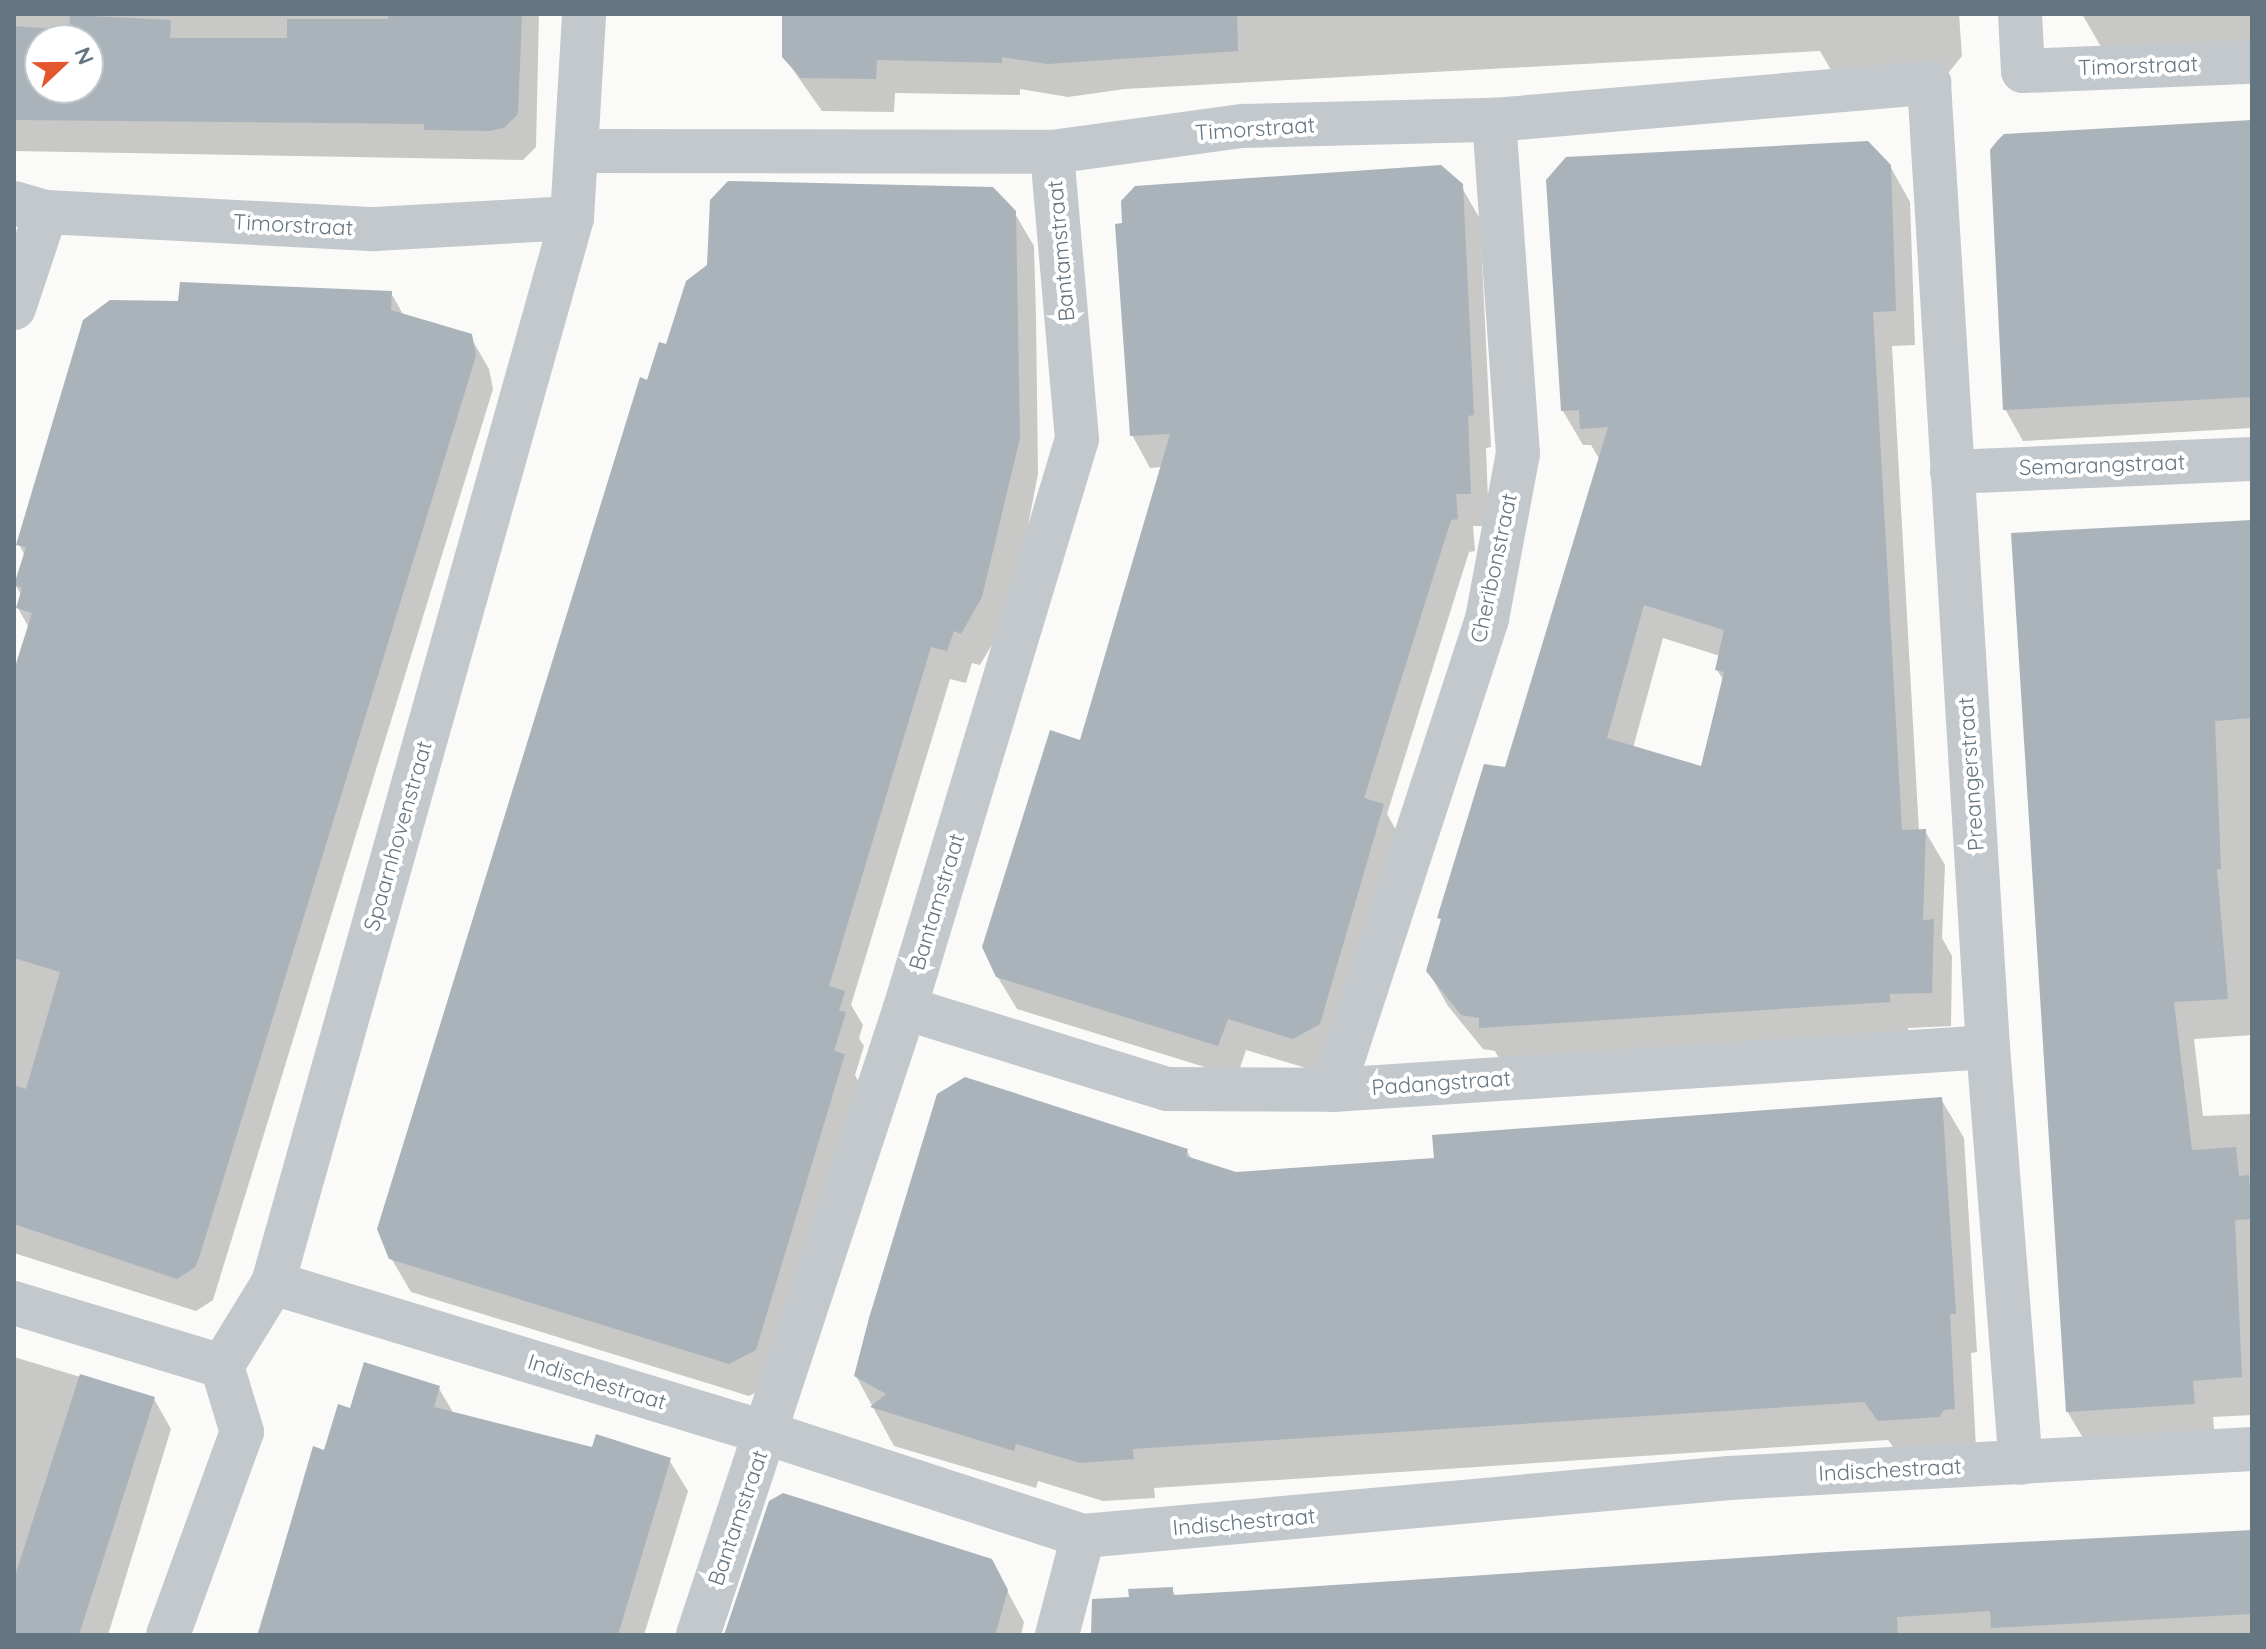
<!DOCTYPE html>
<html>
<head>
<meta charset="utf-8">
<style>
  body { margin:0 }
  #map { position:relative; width:2266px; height:1649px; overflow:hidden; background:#fafaf8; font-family:Quicksand,sans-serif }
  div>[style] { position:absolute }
  .shadow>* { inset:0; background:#0003 }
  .building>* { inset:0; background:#aab3b9 }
  .street>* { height:44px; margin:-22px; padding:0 22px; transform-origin:22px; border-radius:22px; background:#c3c8cc }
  span { translate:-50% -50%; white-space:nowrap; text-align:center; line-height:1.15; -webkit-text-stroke:8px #fff; paint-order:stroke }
  .street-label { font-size:22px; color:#657683 }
  .frame { position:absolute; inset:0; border:16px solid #657683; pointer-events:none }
  .north { position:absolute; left:24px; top:24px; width:80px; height:80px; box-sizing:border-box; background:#fff; border:2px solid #c1c8cd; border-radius:50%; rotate:68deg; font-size:22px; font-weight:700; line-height:32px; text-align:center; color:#657683 }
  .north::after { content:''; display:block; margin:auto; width:28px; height:36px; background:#e4572e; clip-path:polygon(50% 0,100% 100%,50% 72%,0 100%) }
</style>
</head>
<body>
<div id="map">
  <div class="shadow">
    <div style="clip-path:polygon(evenodd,14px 14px,539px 14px,536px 147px,523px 160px,14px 151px,14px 14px,40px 40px,88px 40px,88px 88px,40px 88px,40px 40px)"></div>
    <div style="clip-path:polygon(785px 14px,1959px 14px,1962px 56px,1949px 72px,1835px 77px,1820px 51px,1125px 89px,1068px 97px,1020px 89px,1020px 95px,895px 93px,894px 112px,822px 111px,784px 57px)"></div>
    <div style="clip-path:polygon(2082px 14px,2252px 14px,2252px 53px,2118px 60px,2100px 45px)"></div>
    <div style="clip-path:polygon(2252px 122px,2252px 428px,2023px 441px,2005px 409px)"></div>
    <div style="clip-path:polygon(evenodd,1890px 166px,1910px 202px,1915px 345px,1892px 346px,1919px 832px,1925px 831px,1945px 865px,1942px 938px,1952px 956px,1951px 1026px,1908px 1028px,1909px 1036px,1501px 1062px,1495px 1051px,1483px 1049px,1448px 1006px,1428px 971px,1507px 770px,1600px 460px,1591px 445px,1583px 445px,1563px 411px,1890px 166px,1663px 638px,1720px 656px,1717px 670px,1724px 681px,1702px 768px,1633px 748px,1663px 638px)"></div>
    <div style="clip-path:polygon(1461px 186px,1480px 219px,1491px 447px,1486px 448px,1489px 526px,1473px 526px,1475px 551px,1469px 552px,1387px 814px,1401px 839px,1338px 1057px,1313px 1070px,1246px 1050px,1237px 1077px,1017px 1009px,997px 976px,1081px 742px,1162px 467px,1150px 468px,1132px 435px)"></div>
    <div style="clip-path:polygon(1014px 212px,1034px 246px,1036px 316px,1038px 474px,1022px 556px,1000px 631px,980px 665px,972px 663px,966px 683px,950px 679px,851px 1005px,863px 1025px,859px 1038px,864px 1046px,855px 1075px,862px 1088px,774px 1383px,749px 1396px,411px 1292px,391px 1258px,649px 382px,667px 347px)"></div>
    <div style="clip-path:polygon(182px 284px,391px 293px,404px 316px,470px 336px,489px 369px,493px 389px,213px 1300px,196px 1311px,14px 1253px,14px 678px,29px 628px,18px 608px,22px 596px,16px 586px,25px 556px,19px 544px,180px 303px)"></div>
    <div style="clip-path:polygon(2252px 521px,2252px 1035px,2194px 1039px,2203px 1116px,2252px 1114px,2252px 1415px,2213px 1417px,2215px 1440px,2089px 1448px,2067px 1411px)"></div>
    <div style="clip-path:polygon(1941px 1099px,1964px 1138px,1977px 1352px,1971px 1353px,1976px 1448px,1902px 1459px,1888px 1440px,1154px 1488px,1155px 1498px,1103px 1501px,1038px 1481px,1036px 1488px,894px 1446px,856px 1376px,1187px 1151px,1192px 1160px,1235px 1174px,1436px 1160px)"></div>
    <div style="clip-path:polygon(14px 1357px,154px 1399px,171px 1429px,108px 1635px,14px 1635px)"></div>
    <div style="clip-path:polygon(438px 1387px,454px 1414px,593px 1449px,669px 1460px,688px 1491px,644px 1635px,257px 1635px,314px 1448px,325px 1452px,351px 1410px)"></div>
    <div style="clip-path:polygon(2252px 1531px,2252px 1635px,1101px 1635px,1172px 1589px,1176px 1597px)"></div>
    <div style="clip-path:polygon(991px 1561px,1024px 1622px,1021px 1635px,726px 1635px)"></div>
  </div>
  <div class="building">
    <div style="clip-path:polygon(evenodd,388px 14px,522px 14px,518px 114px,504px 128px,489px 131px,424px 130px,424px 124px,14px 120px,14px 26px,69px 30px,70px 15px,171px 20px,170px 38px,287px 38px,287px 19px,388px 19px,388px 14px,40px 40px,88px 40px,88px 88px,40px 88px,40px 40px)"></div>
    <div style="clip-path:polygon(782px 14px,1237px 14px,1238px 51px,1048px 64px,1002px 57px,1002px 63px,877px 60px,876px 79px,801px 78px,782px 57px)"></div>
    <div style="clip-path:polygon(2252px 120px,2252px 397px,2003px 410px,1990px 150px,1997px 141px,2004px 134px)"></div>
    <div style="clip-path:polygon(evenodd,1868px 141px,1891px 165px,1896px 311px,1873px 312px,1902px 830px,1926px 829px,1923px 920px,1934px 919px,1932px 993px,1890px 994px,1890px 1002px,1479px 1028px,1479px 1018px,1461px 1015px,1426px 971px,1441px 919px,1437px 918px,1484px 764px,1505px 767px,1608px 427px,1580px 429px,1579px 410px,1561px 411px,1546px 180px,1566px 157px,1868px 141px,1644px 605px,1724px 630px,1715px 670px,1724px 672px,1701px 766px,1607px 738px,1644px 605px)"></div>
    <div style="clip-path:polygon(1441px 165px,1463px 184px,1474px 415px,1468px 416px,1471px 494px,1456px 494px,1458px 519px,1451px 520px,1364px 798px,1384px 804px,1320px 1024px,1293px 1039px,1228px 1019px,1218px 1046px,996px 977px,982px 947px,1050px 730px,1080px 740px,1170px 434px,1130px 436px,1115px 224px,1122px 223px,1121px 201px,1135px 186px)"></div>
    <div style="clip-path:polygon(728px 181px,993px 187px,1016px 211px,1020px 438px,982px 597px,961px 634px,954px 631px,947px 651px,931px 647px,829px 986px,845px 991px,839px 1011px,846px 1012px,834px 1051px,845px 1054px,756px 1350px,729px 1364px,389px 1259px,377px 1229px,640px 377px,647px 380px,659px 342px,666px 344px,686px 281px,707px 265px,710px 200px)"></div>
    <div style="clip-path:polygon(180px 282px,392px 291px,391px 310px,472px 334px,476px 356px,200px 1255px,195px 1267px,177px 1279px,14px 1224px,14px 1085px,26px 1089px,60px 972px,14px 958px,14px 670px,32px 613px,16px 608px,22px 588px,14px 585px,26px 547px,16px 545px,83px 320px,110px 300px,178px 301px)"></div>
    <div style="clip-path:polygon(2252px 520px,2252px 718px,2215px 721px,2221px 869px,2217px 869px,2228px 999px,2174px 1002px,2192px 1150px,2236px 1147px,2239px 1176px,2249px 1175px,2252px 1219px,2235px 1220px,2242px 1377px,2193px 1381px,2195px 1404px,2066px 1412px,2011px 533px)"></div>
    <div style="clip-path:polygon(965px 1077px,1188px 1149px,1186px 1156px,1236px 1172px,1434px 1158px,1432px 1135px,1942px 1097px,1956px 1314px,1950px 1314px,1955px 1409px,1944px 1410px,1939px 1417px,1878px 1421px,1864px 1402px,1133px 1449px,1134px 1459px,1080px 1463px,1016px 1444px,1014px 1451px,870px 1407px,886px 1394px,854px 1376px,869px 1318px,937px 1094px)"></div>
    <div style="clip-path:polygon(364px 1362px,440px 1386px,434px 1407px,592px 1447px,596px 1434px,671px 1458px,618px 1635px,258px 1635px,313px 1446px,324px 1450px,338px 1404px,350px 1408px)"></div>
    <div style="clip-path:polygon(80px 1374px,155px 1397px,79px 1635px,14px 1635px,14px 1579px)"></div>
    <div style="clip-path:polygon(783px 1493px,992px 1559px,1008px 1590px,995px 1635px,724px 1635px,769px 1501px)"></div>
    <div style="clip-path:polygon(2252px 1530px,2252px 1614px,1991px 1628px,1990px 1611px,1897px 1617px,1898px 1635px,1091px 1635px,1092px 1599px,1129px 1597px,1128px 1589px,1173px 1587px,1173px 1595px,1243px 1591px,1828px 1552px)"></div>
  </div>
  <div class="street">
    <div style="left:2020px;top:14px;width:57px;rotate:87deg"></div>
    <div style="left:2023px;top:71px;width:229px;rotate:-2.3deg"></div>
    <div style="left:580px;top:151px;width:472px;rotate:0.1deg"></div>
    <div style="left:1052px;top:152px;width:193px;rotate:-7.8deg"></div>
    <div style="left:1243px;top:126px;width:251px;rotate:-1.4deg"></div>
    <div style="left:1494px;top:120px;width:437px;rotate:-4.9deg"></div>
    <div style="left:1929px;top:83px;width:966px;rotate:86.5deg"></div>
    <div style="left:1988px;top:1047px;width:417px;rotate:85.5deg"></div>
    <div style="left:14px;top:203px;width:33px;rotate:16deg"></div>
    <div style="left:46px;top:212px;width:329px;rotate:3deg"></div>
    <div style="left:375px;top:229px;width:197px;rotate:-3.2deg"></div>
    <div style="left:14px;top:308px;width:101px;rotate:-71.6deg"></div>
    <div style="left:1952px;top:472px;width:300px;rotate:-2.5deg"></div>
    <div style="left:905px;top:1008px;width:274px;rotate:17.2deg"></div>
    <div style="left:1167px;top:1089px;width:166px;rotate:0.3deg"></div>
    <div style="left:1333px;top:1090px;width:656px;rotate:-3.76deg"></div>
    <div style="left:1333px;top:1090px;width:496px;rotate:-71.9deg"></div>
    <div style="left:1487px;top:619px;width:168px;rotate:-79.4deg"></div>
    <div style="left:1518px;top:454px;width:335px;rotate:-94.1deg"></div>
    <div style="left:273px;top:1283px;width:515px;rotate:16.92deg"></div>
    <div style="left:766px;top:1433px;width:333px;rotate:18deg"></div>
    <div style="left:1083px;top:1536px;width:649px;rotate:-5.13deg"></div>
    <div style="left:1729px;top:1478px;width:524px;rotate:-3.17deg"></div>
    <div style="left:14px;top:1303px;width:217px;rotate:16.9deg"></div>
    <div style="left:168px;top:1635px;width:216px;rotate:-70deg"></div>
    <div style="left:242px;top:1432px;width:69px;rotate:-106.9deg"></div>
    <div style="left:222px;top:1366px;width:97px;rotate:-58.4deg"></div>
    <div style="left:273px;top:1283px;width:1106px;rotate:-74.32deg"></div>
    <div style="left:572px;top:218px;width:204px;rotate:-86.6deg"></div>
    <div style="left:698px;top:1635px;width:660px;rotate:-71.73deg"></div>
    <div style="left:905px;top:1008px;width:594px;rotate:-73.18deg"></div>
    <div style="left:1077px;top:439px;width:288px;rotate:-95deg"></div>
    <div style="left:1057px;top:1635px;width:102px;rotate:-75.3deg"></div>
  </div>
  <div class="street-label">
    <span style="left:2138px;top:66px;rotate:-2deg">Timorstraat</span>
    <span style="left:1255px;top:129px;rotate:-4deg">Timorstraat</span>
    <span style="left:293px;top:225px;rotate:3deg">Timorstraat</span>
    <span style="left:1061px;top:251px;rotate:-95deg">Bantamstraat</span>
    <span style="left:2102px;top:465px;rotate:-2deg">Semarangstraat</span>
    <span style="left:1494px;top:568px;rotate:-78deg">Cheribonstraat</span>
    <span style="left:1971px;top:774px;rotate:-94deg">Preangerstraat</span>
    <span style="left:398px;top:836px;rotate:-74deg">Spaarnhovenstraat</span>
    <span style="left:937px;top:902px;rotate:-73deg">Bantamstraat</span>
    <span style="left:1441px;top:1083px;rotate:-4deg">Padangstraat</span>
    <span style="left:597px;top:1382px;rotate:17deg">Indischestraat</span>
    <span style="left:1890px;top:1470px;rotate:-3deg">Indischestraat</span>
    <span style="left:738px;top:1518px;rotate:-71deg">Bantamstraat</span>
    <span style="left:1244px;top:1522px;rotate:-5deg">Indischestraat</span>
  </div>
  <div class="frame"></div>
  <div class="north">N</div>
</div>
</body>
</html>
